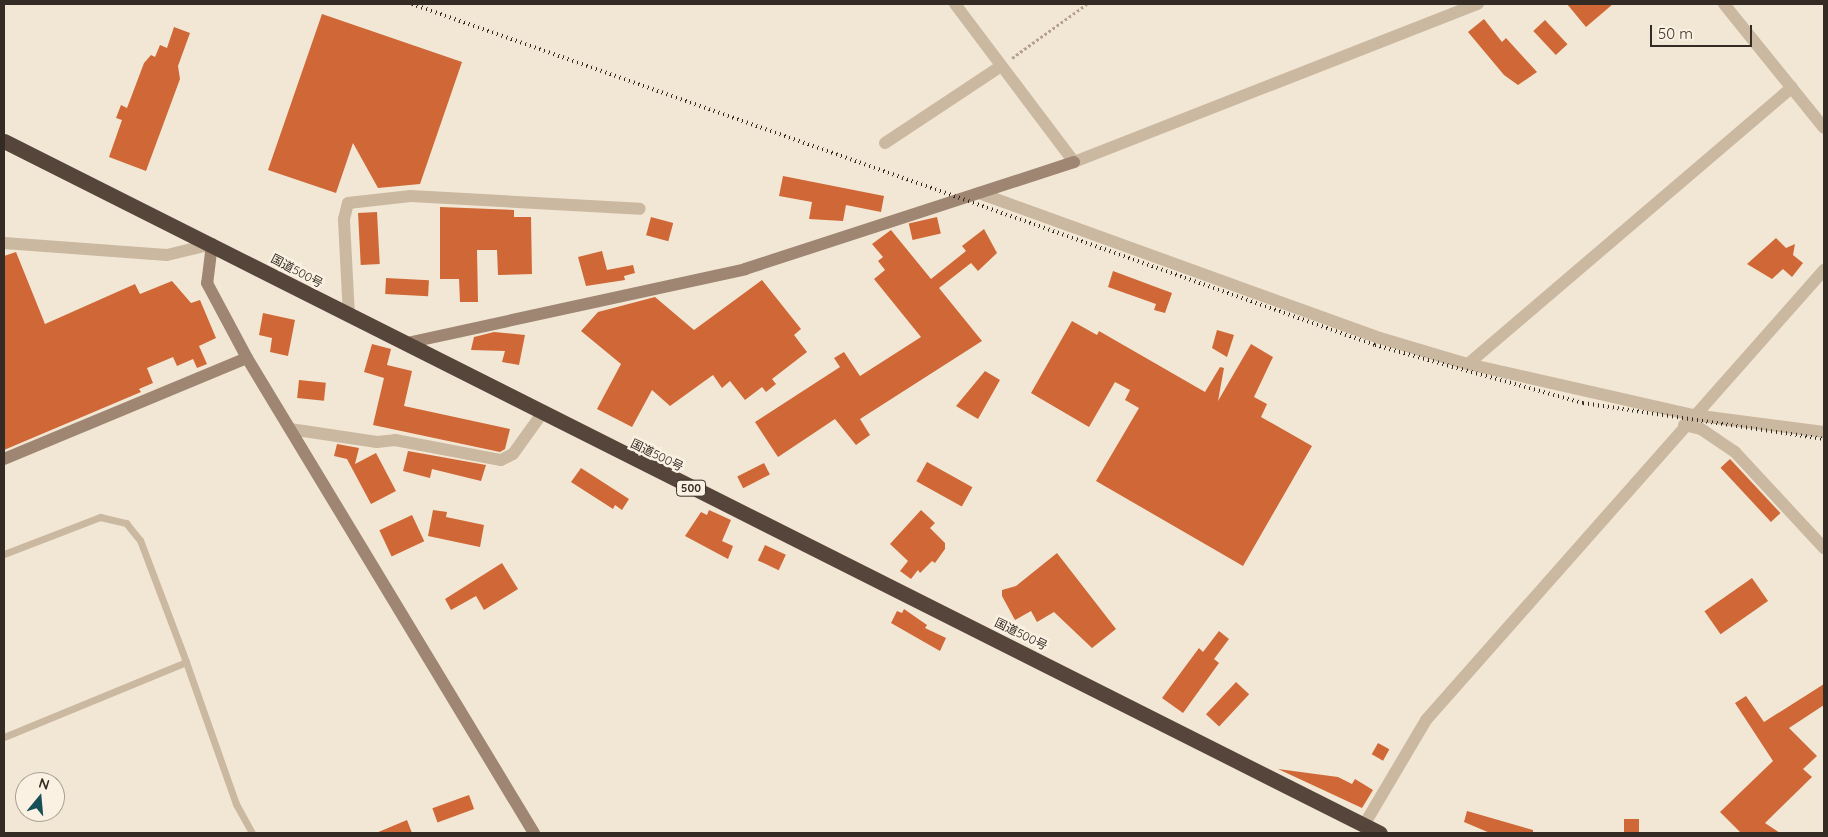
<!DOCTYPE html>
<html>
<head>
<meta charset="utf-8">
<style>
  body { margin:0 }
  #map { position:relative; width:1828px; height:837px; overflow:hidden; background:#f2e7d5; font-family:Quicksand,"Noto Sans JP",sans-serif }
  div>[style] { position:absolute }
  .building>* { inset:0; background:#cf6836; transform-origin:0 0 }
  .path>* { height:2.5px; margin-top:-1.25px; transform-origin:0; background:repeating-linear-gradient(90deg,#b7a18b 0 2.5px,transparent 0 5px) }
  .lane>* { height:7px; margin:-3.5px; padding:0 3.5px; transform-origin:3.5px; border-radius:3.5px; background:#cbb8a1 }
  .street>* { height:12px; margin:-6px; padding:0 6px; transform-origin:6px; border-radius:6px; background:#cbb8a1 }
  .secondary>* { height:12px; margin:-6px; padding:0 6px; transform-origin:6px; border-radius:6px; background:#9e8672 }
  .highway>* { height:15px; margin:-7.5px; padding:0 7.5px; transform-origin:7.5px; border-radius:7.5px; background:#56453b }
  .rail>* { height:4px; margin-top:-2px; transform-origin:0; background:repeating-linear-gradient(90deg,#342b24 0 1px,transparent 0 5px) }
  span { translate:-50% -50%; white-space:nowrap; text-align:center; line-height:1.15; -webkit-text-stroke:5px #faf1e2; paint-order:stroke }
  .shield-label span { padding:1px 4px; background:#faf1e2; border:1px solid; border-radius:4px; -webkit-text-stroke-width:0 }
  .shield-label { font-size:11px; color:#342b24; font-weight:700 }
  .street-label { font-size:12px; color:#342b24 }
  .frame { position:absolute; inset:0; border:5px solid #342b24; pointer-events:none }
  .north { position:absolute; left:15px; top:772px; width:50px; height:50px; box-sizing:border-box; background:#faf1e2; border:1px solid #aba296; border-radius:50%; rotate:17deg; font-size:14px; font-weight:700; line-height:20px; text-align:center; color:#342b24 }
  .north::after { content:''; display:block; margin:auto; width:18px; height:22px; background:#174f58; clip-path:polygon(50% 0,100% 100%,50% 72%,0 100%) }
  .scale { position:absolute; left:1650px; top:25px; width:102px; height:22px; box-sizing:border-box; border:2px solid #342b24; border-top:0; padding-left:6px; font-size:15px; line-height:18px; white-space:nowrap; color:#342b24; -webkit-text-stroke:4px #faf1e2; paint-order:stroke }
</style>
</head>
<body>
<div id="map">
  <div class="building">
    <div style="clip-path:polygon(1567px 4px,1613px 4px,1586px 27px)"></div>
    <div style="clip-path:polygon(322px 14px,462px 62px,420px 184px,378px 188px,353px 143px,336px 193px,268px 170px)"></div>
    <div style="clip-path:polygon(1484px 19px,1502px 42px,1506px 38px,1537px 72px,1518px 85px,1504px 75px,1468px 32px)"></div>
    <div style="left:1545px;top:20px;width:33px;height:16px;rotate:47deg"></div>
    <div style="clip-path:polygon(174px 27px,190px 33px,178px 66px,180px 79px,146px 171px,109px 157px,122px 120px,116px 118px,121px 105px,127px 108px,144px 63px,151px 55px,155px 57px,160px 45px,167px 48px)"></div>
    <div style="clip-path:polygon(783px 176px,884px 196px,881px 212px,846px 205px,843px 221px,809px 219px,812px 202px,779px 196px)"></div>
    <div style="clip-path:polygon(440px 207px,514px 210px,514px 217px,531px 217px,532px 274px,498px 275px,497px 250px,477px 250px,478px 302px,460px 302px,459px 279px,440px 279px)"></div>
    <div style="left:377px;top:212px;width:52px;height:19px;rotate:87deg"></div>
    <div style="left:651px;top:217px;width:23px;height:19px;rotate:15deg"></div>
    <div style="left:937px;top:217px;width:17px;height:29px;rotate:77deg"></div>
    <div style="clip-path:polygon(984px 229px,997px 253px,978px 271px,971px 263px,939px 288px,982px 341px,860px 419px,870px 435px,856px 445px,835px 419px,778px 457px,755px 422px,840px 367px,834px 358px,844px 352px,860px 376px,921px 337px,874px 279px,885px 270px,878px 261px,883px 257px,872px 244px,891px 230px,931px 279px,966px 251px,962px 246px)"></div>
    <div style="clip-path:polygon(1776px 238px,1786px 248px,1795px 244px,1793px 255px,1803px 263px,1792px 277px,1783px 269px,1772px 279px,1747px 264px)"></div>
    <div style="clip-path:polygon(602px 251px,607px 270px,633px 265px,635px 273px,624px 276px,625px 280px,586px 286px,578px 257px)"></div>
    <div style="clip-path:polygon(16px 252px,45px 324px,135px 284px,140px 294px,172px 281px,191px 303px,200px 300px,216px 338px,199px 346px,207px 364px,197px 368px,193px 359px,177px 366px,173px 357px,147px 368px,153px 383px,139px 389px,141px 392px,4px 450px,4px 256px)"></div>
    <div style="clip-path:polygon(1113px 271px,1172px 293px,1165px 313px,1154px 310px,1156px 304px,1108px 287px)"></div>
    <div style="left:386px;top:278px;width:43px;height:16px;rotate:3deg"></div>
    <div style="clip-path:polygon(762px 280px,801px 329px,794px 335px,807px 352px,772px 379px,776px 384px,766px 392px,762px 387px,745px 400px,730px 381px,722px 388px,713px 375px,670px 406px,652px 390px,632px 427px,597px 409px,621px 364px,581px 331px,598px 312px,655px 297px,694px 330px)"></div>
    <div style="clip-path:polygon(263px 313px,295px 320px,288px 356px,270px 352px,272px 338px,259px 335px)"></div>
    <div style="clip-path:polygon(1072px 321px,1097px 335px,1099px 331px,1205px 392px,1220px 367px,1224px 368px,1218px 401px,1251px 344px,1273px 357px,1254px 397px,1267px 404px,1261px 417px,1312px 446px,1243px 566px,1096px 481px,1139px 408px,1125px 400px,1130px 390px,1115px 382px,1089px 427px,1031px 393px)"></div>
    <div style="clip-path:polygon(1217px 330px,1234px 335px,1227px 357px,1212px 348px)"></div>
    <div style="clip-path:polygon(494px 332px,525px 335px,519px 365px,502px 362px,505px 351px,471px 350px,474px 337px)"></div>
    <div style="clip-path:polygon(372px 344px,391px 349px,387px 365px,412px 371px,404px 406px,510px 429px,505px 449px,500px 452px,373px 425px,384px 378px,364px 372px)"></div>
    <div style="clip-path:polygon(985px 371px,1000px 380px,978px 419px,956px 406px)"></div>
    <div style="left:299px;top:380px;width:27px;height:18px;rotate:6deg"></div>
    <div style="clip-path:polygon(337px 444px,359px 448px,355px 464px,376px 453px,396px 491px,371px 504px,347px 459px,334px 456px)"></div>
    <div style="clip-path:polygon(408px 451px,486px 465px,481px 481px,432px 469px,430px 478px,403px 471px)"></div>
    <div style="left:1730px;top:459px;width:74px;height:13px;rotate:47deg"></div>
    <div style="left:927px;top:462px;width:52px;height:22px;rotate:29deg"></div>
    <div style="left:764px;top:463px;width:13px;height:30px;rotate:63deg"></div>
    <div style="clip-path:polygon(581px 468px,629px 499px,622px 510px,615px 505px,613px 509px,571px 482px)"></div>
    <div style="clip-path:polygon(433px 510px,447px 512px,446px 517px,484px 525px,480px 547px,428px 536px)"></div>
    <div style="clip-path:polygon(709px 510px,731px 520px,722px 541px,733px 546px,728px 559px,685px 536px,701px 512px,707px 515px)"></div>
    <div style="clip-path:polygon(921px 510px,935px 523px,930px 528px,945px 543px,945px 549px,935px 563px,932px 561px,920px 573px,918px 570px,911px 579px,900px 571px,908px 561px,890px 544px)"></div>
    <div style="left:412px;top:515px;width:29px;height:36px;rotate:65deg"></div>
    <div style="left:765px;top:545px;width:23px;height:17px;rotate:25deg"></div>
    <div style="clip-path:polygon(1057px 553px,1116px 629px,1092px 648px,1054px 612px,1037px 622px,1031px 611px,1015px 620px,1002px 596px,1002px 590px,1016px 586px)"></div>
    <div style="clip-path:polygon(502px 563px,518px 589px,484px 610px,476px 596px,451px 610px,445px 599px)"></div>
    <div style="left:1752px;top:578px;width:28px;height:58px;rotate:55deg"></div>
    <div style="clip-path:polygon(904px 609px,927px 625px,925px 628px,946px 638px,940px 651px,891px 623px,897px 611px,902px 613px)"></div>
    <div style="clip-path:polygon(1219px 631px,1229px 639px,1214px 659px,1219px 663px,1183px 713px,1162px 698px,1199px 648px,1203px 652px)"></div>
    <div style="left:1236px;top:682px;width:18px;height:44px;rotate:43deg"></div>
    <div style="clip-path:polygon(1824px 684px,1824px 705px,1789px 728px,1817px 756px,1803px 769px,1812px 777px,1765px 823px,1780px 833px,1741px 833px,1720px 812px,1773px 761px,1735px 703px,1746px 696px,1764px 722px)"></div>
    <div style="left:1378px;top:743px;width:13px;height:13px;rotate:29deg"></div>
    <div style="clip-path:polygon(1278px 769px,1338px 777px,1352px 784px,1355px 779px,1373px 790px,1362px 808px)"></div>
    <div style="left:469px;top:795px;width:15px;height:39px;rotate:70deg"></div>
    <div style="clip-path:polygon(1467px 811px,1533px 830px,1533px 833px,1490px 833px,1464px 822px)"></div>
    <div style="left:1624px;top:819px;width:15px;height:14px"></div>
    <div style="clip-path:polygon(407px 820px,412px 833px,376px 833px)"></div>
  </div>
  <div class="path">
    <div style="left:1012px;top:58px;width:92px;rotate:-35.8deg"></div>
  </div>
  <div class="lane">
    <div style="left:4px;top:554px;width:103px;rotate:-21.1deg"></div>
    <div style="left:100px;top:517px;width:27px;rotate:13deg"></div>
    <div style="left:126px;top:523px;width:22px;rotate:51deg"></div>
    <div style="left:140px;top:540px;width:130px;rotate:69.3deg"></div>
    <div style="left:4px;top:737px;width:197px;rotate:-22.4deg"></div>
    <div style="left:186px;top:662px;width:151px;rotate:70.6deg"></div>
    <div style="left:236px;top:804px;width:33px;rotate:61deg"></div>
  </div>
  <div class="street">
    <div style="left:955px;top:4px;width:198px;rotate:53deg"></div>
    <div style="left:1074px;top:162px;width:434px;rotate:-21.4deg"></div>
    <div style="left:1724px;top:4px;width:159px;rotate:51.1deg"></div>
    <div style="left:885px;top:143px;width:138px;rotate:-33.5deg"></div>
    <div style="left:979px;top:193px;width:426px;rotate:19.9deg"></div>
    <div style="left:1380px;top:338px;width:92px;rotate:16.5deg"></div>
    <div style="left:1468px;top:364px;width:231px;rotate:12.8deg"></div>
    <div style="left:1693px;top:415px;width:132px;rotate:7.4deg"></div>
    <div style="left:4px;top:243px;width:163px;rotate:4.2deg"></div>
    <div style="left:167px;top:255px;width:46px;rotate:-13.7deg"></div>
    <div style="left:349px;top:316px;width:97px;rotate:-93deg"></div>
    <div style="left:344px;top:219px;width:16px;rotate:-76deg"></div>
    <div style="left:348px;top:203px;width:63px;rotate:-6.3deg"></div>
    <div style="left:411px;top:196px;width:229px;rotate:3.2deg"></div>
    <div style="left:1468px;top:364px;width:426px;rotate:-40.5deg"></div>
    <div style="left:1684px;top:425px;width:17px;rotate:13deg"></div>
    <div style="left:1701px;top:429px;width:41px;rotate:34.1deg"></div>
    <div style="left:1735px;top:452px;width:131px;rotate:47.2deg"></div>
    <div style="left:290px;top:429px;width:88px;rotate:8.5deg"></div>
    <div style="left:377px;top:442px;width:18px;rotate:-6deg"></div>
    <div style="left:395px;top:440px;width:108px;rotate:10.7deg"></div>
    <div style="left:501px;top:460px;width:13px;rotate:-27deg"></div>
    <div style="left:513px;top:454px;width:48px;rotate:-54.3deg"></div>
    <div style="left:1364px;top:825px;width:122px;rotate:-59.4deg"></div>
    <div style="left:1426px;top:720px;width:601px;rotate:-48.51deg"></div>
  </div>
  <div class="secondary">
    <div style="left:212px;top:244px;width:39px;rotate:97deg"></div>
    <div style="left:207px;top:283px;width:85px;rotate:61.9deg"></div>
    <div style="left:247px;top:358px;width:555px;rotate:58.86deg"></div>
    <div style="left:407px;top:343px;width:346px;rotate:-12.3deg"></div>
    <div style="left:745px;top:269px;width:346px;rotate:-18deg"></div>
    <div style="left:4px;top:459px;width:263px;rotate:-22.6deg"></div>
  </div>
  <div class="highway">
    <div style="left:4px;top:141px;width:1540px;rotate:26.7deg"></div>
  </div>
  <div class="rail">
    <div style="left:412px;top:4px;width:1022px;rotate:19.5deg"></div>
    <div style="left:1375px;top:345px;width:216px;rotate:15.6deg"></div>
    <div style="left:1583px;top:403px;width:244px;rotate:8.5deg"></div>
  </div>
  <div class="shield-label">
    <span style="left:691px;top:488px">500</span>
  </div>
  <div class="street-label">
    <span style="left:297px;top:271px;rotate:28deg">国道500号</span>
    <span style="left:657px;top:455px;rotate:26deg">国道500号</span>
    <span style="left:1021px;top:634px;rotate:26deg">国道500号</span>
  </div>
  <div class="frame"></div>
  <div class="north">N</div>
  <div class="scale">50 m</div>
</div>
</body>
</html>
